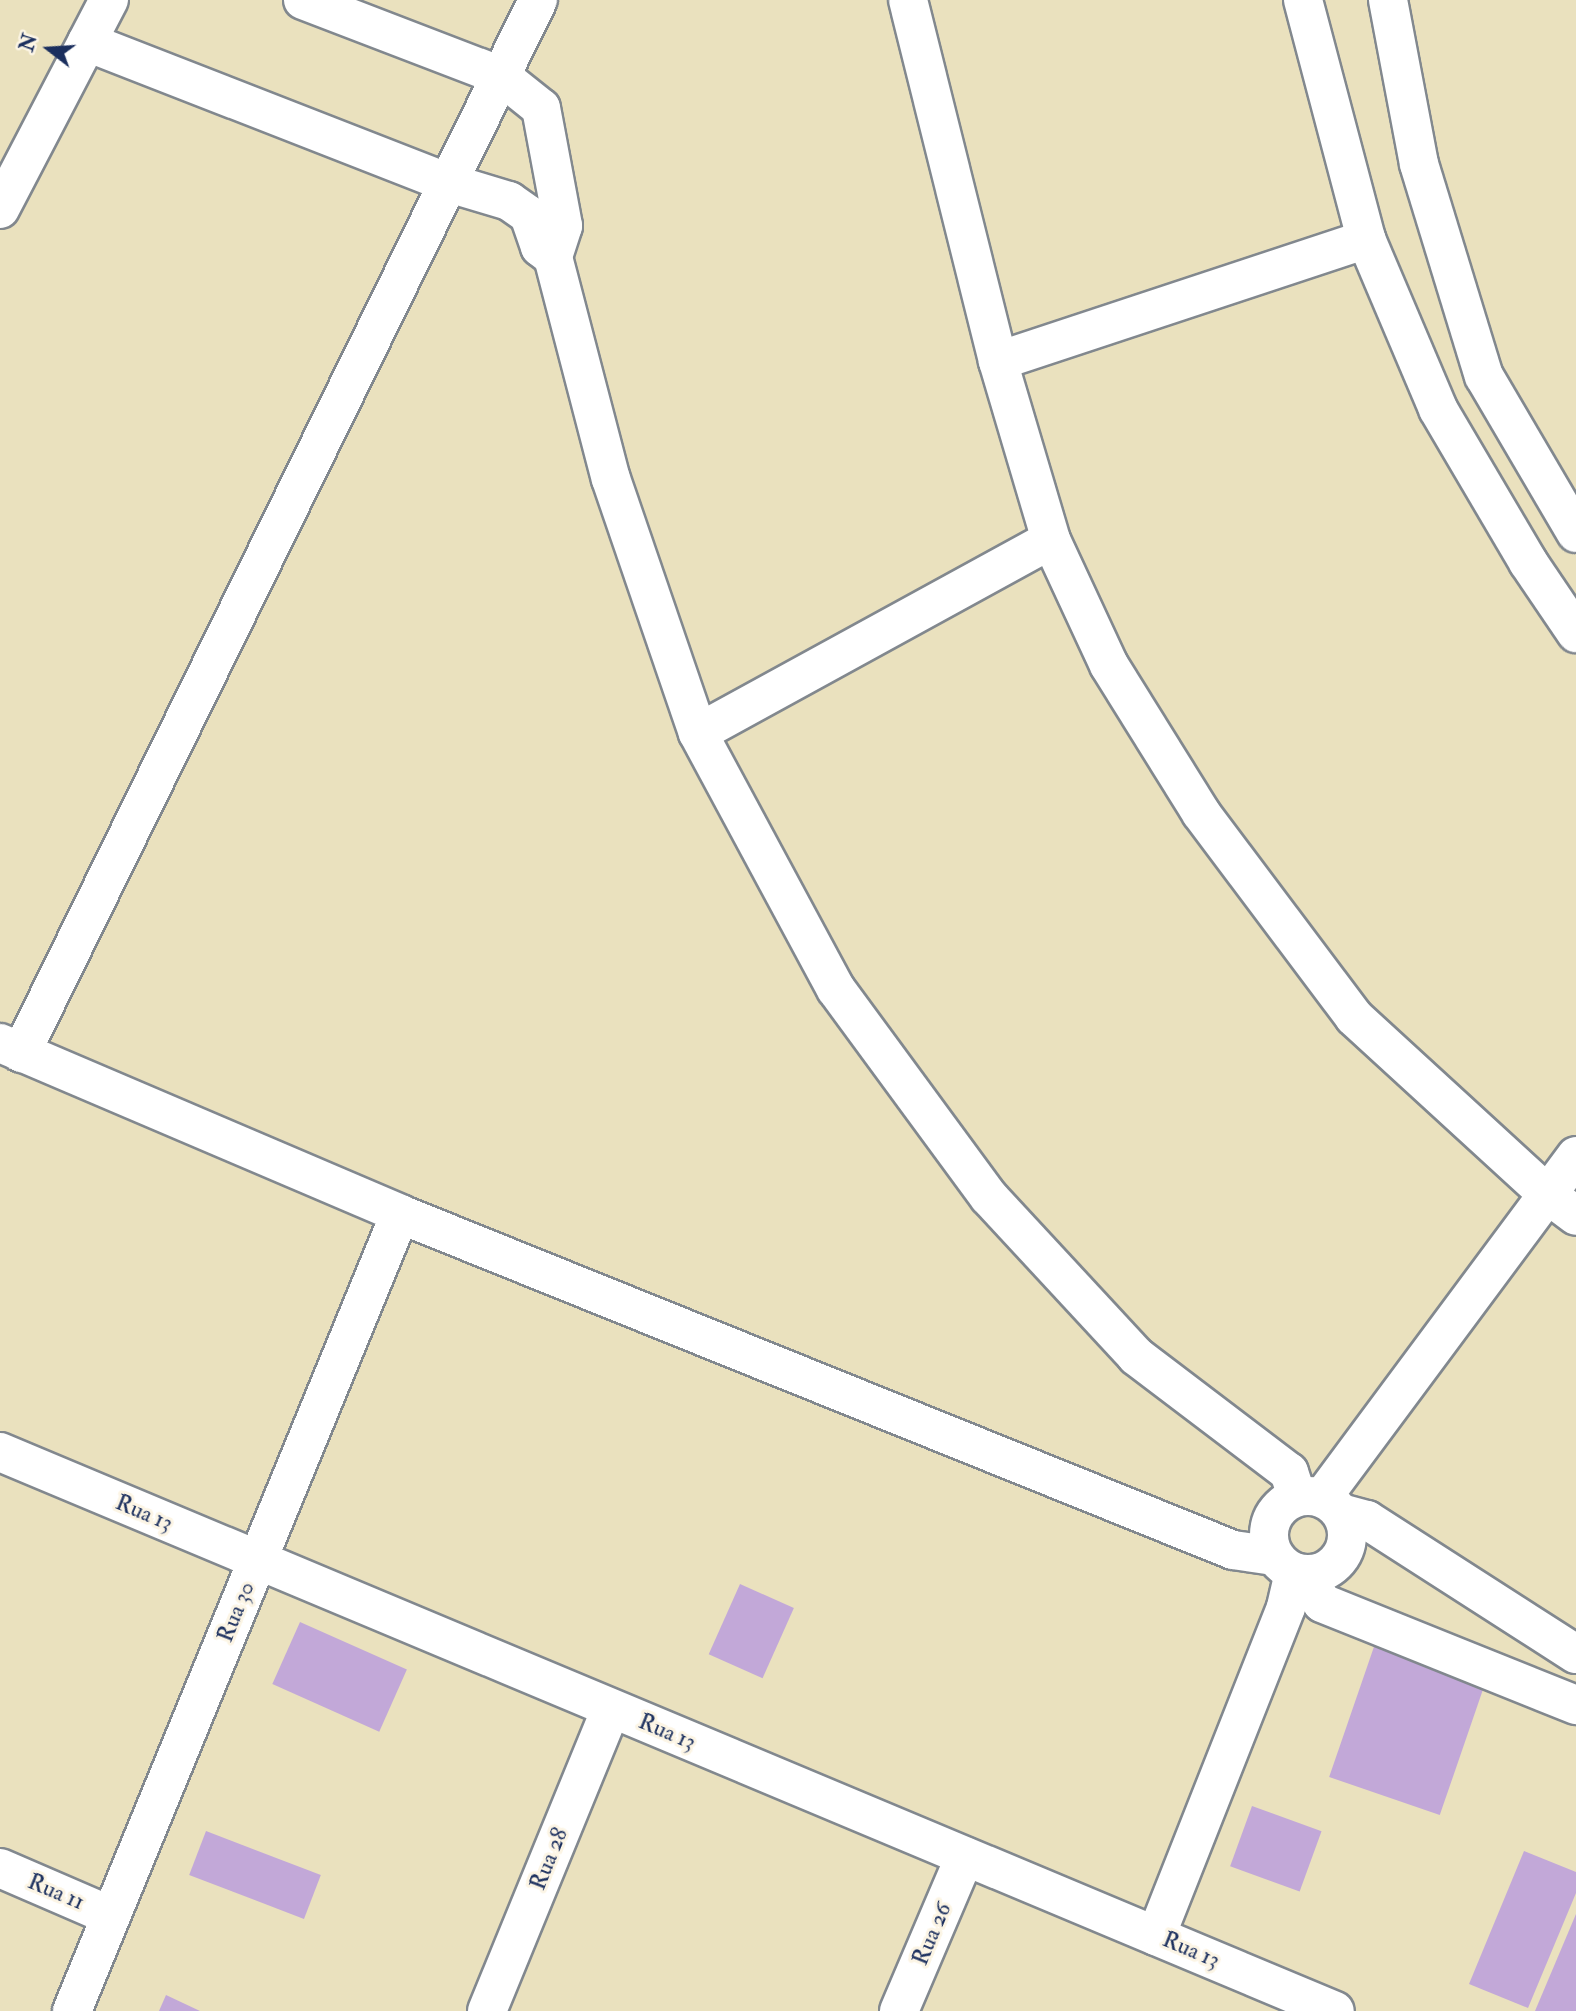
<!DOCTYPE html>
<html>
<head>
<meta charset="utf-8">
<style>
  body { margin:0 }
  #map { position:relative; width:1576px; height:2011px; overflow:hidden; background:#eae1be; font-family:"IM FELL Double Pica",serif }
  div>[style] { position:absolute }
  .building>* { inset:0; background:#c2a8d8; transform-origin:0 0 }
  .roads { filter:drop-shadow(2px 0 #82888e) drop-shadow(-2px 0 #82888e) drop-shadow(0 2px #82888e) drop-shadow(0 -2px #82888e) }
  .street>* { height:38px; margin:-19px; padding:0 19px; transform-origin:19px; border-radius:19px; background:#fff }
  .street>.ring { margin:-19px; padding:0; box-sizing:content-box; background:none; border:38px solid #fff; border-radius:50% }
  span { translate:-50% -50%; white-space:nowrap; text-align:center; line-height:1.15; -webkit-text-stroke:6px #fcf5e5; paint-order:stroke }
  .street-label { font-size:23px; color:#1b2f5e }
  .north { position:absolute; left:14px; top:14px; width:70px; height:70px; -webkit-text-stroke:5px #fcf5e5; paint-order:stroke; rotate:287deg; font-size:19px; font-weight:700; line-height:28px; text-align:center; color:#1b2f5e }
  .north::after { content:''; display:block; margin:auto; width:24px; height:32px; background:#1b2f5e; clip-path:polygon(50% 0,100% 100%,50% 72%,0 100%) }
</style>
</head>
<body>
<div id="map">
  <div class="building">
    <div style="left:740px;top:1584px;width:59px;height:77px;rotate:24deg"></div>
    <div style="left:300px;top:1622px;width:117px;height:68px;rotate:24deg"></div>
    <div style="left:1377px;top:1638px;width:117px;height:147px;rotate:19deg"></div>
    <div style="left:1252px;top:1806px;width:74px;height:64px;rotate:20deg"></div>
    <div style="left:206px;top:1831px;width:123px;height:47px;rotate:21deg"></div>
    <div style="clip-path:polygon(1524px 1851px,1576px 1872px,1576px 1893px,1528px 2008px,1469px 1984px)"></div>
    <div style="clip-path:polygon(1576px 1914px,1576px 2011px,1535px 2011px)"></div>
    <div style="clip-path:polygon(166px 1995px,200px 2011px,159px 2011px)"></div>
  </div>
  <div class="roads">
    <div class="street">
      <div style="left:303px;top:0;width:212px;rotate:21deg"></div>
      <div style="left:501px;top:76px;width:51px;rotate:38.7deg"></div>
      <div style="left:541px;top:108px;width:120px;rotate:79.4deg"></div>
      <div style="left:563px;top:226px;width:33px;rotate:108deg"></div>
      <div style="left:553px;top:257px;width:229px;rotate:75.4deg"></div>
      <div style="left:611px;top:479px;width:268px;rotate:71.1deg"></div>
      <div style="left:698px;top:733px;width:291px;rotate:61.7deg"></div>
      <div style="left:836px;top:989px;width:258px;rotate:53.7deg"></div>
      <div style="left:989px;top:1197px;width:217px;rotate:47.2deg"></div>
      <div style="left:1136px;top:1356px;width:192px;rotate:37.2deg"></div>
      <div style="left:1289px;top:1472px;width:26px;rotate:72deg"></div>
      <div style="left:908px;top:0;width:372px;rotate:76deg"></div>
      <div style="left:998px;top:361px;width:187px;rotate:73.5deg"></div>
      <div style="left:1051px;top:540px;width:138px;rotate:65.1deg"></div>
      <div style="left:1109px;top:665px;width:174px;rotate:58.1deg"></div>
      <div style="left:1201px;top:813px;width:255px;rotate:53.1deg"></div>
      <div style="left:1354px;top:1017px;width:262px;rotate:42.5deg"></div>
      <div style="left:1547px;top:1194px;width:36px;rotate:37deg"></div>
      <div style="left:1303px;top:0;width:247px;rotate:75.2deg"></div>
      <div style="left:1366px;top:239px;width:185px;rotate:67deg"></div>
      <div style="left:1438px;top:409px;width:178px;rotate:59.5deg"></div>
      <div style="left:1528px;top:562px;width:86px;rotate:55.9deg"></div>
      <div style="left:1388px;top:0;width:167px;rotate:79.3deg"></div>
      <div style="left:1419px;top:164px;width:222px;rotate:73deg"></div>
      <div style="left:1484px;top:376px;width:182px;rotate:59.6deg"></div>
      <div style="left:87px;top:42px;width:388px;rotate:21.3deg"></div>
      <div style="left:449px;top:183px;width:63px;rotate:16.7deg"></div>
      <div style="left:509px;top:201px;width:24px;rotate:35deg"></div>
      <div style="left:529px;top:215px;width:34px;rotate:71deg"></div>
      <div style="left:540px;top:247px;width:16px;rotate:38deg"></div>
      <div style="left:0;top:209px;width:236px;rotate:-62.5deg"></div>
      <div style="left:998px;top:361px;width:388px;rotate:-18.3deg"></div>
      <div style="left:698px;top:733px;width:402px;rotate:-28.7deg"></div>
      <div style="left:0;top:1043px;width:435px;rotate:23.1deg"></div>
      <div style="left:400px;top:1214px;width:898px;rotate:21.97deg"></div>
      <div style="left:1233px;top:1550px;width:41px;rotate:8.3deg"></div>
      <div style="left:21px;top:1053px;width:1173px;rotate:-63.85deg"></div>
      <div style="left:0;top:1452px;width:1447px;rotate:22.72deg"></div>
      <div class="ring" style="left:1269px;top:1496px;width:40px;height:40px"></div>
      <div style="left:1322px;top:1498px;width:426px;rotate:-53.4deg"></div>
      <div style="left:1341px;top:1513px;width:27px;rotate:15deg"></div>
      <div style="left:1367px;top:1520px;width:248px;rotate:32.7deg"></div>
      <div style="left:1306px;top:1575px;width:32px;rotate:60deg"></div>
      <div style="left:1322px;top:1603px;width:274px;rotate:21.9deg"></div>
      <div style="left:0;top:1868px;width:121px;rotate:23.4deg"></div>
      <div style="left:1156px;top:1936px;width:354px;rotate:-68.4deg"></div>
      <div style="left:1286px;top:1607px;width:36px;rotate:-77deg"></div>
      <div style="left:72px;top:2011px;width:862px;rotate:-67.63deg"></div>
      <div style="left:487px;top:2011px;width:327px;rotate:-67.7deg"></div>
      <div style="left:899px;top:2011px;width:168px;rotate:-66.9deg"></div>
    </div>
  </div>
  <div class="street-label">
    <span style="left:144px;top:1513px;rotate:23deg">Rua 13</span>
    <span style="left:236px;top:1612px;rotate:-68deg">Rua 30</span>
    <span style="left:667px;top:1732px;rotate:23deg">Rua 13</span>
    <span style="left:549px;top:1859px;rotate:-68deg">Rua 28</span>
    <span style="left:56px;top:1892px;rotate:23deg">Rua 11</span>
    <span style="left:932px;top:1934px;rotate:-67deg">Rua 26</span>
    <span style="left:1191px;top:1950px;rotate:23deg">Rua 13</span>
  </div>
  <div class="north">N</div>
</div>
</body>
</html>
